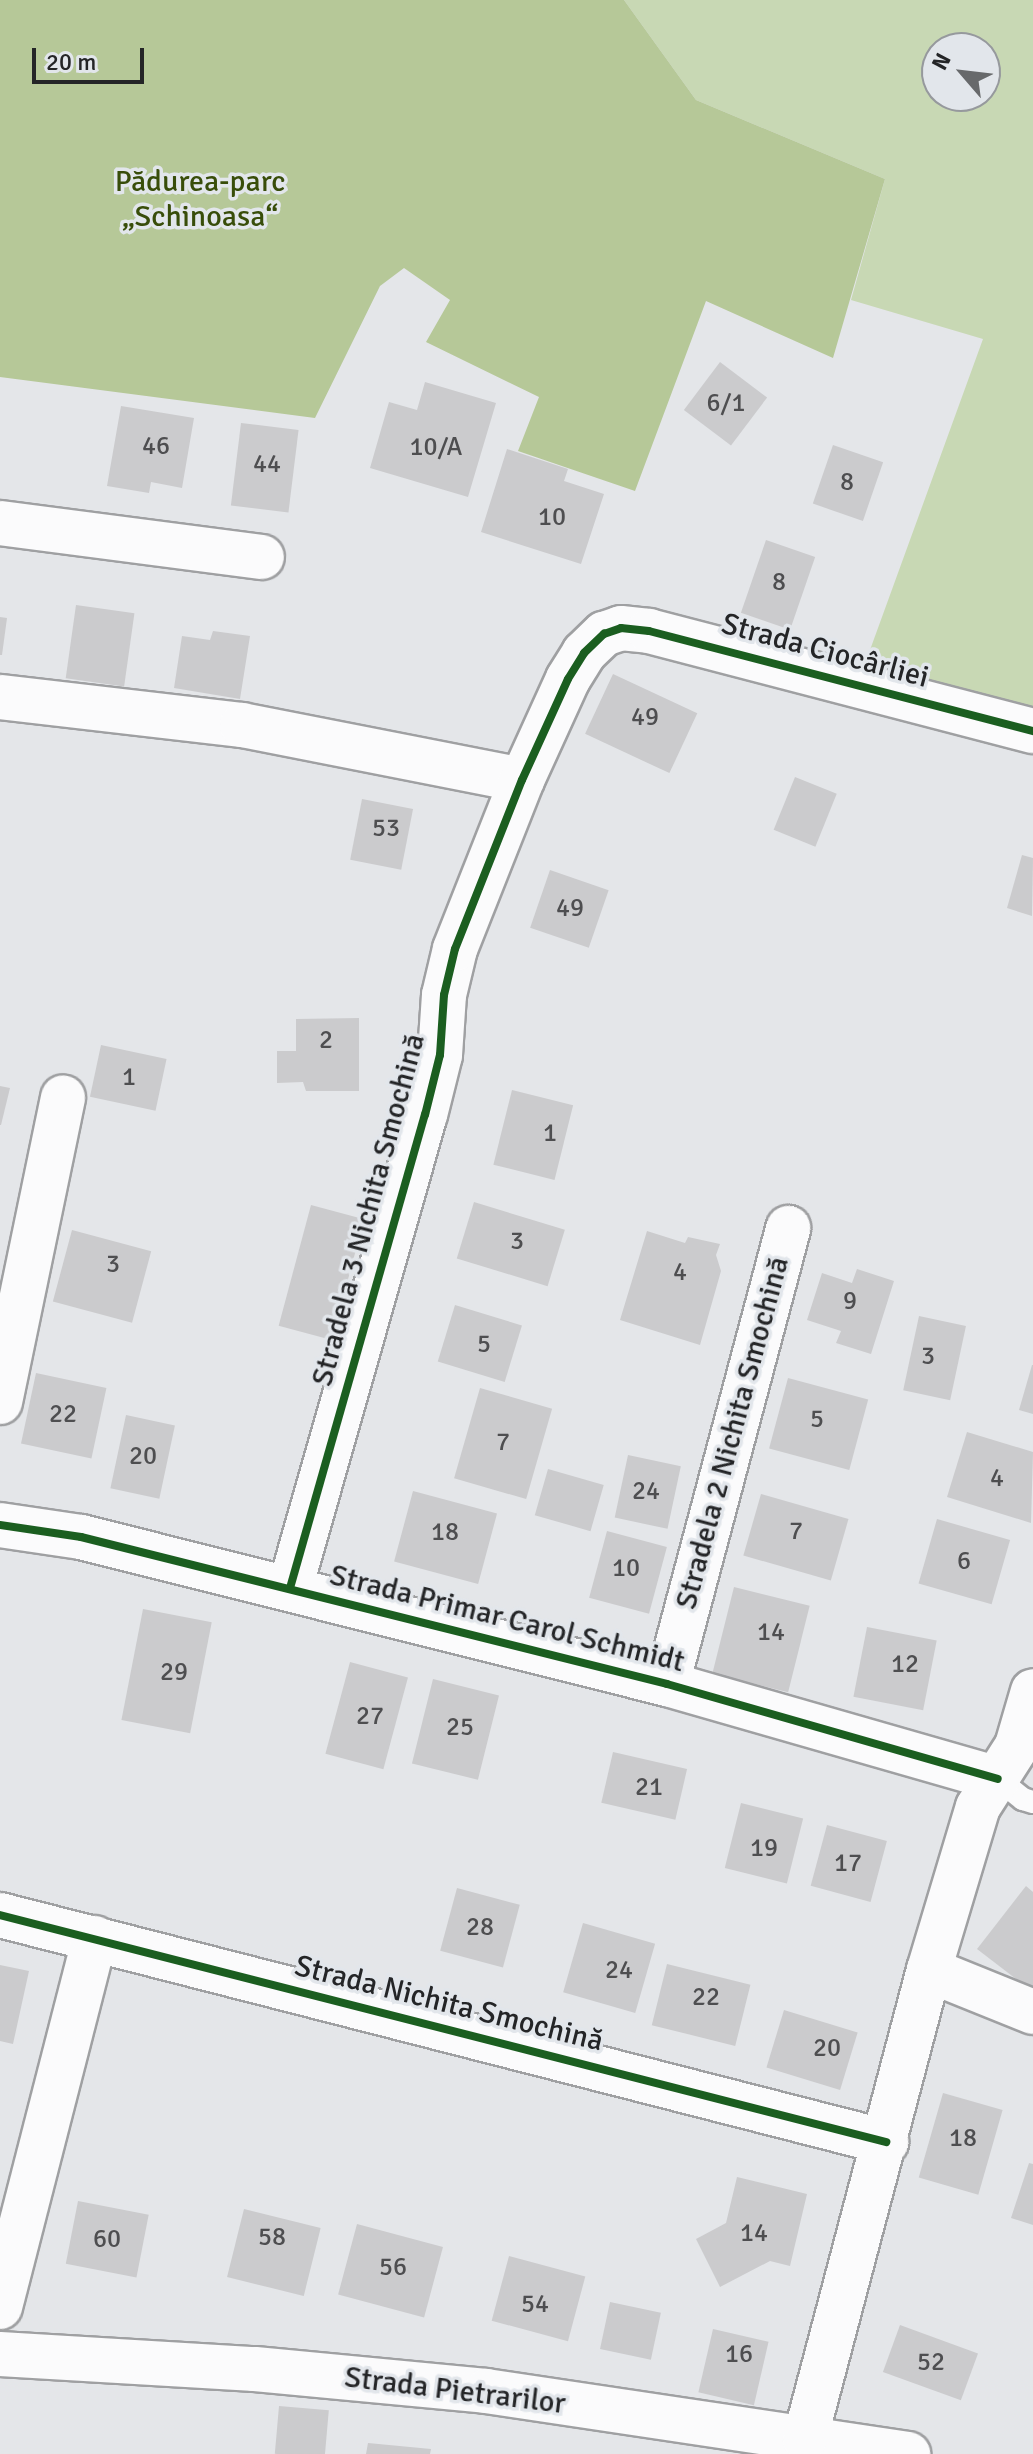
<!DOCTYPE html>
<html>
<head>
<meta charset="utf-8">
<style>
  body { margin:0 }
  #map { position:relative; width:1033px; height:2454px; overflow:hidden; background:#e4e6e9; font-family:Signika,sans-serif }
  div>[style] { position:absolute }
  .green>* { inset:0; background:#c8d8b4 }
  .forest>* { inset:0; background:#b6c898 }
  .building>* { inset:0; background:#cbcbcd; transform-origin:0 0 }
  .roads { filter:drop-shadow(2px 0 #9fa0a2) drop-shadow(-2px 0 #9fa0a2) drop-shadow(0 2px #9fa0a2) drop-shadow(0 -2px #9fa0a2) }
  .service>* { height:22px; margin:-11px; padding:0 11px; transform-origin:11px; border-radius:11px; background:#fbfbfc }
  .minor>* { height:44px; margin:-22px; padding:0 22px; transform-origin:22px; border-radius:22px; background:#fbfbfc }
  .cycleway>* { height:8px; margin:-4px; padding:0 4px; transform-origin:4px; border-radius:4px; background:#1b5e20 }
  span { translate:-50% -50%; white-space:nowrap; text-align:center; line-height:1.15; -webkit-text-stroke:7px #e2e6eb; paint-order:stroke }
  .number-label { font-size:26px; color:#4e4e50 }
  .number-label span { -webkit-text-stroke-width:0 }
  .park-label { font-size:30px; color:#384d0a }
  .street-label { font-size:30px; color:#242527 }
  .north { position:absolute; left:921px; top:32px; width:80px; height:80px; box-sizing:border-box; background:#e2e6eb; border:2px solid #96999d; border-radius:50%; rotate:298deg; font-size:22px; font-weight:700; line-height:32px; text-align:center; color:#242527 }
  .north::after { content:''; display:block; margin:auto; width:28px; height:36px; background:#67696b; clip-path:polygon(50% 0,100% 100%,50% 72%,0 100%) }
  .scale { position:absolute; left:32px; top:48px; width:112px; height:36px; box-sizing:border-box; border:4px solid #242527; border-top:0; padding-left:10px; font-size:24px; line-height:28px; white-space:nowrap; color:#242527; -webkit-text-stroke:6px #e2e6eb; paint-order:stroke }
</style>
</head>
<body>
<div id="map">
  <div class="green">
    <div style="clip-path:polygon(evenodd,624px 0,1033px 0,1033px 716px,862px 672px,983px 339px,851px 300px,885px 179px,696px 100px,624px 0,937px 48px,985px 48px,985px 96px,937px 96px,937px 48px)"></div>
  </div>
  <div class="forest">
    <div style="clip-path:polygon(0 0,624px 0,696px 100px,885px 179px,833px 358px,706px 301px,635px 491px,518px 451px,539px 397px,426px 342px,450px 300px,404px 268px,380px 286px,315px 418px,0 377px)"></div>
  </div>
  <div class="building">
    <div style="left:720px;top:362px;width:59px;height:60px;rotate:37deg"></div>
    <div style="clip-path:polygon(425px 382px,496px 403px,468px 497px,370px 468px,389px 402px,417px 410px)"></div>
    <div style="clip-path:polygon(121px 406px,194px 418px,182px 488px,151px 482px,149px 493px,107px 486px)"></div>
    <div style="left:241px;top:423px;width:58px;height:83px;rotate:7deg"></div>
    <div style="left:833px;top:445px;width:53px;height:62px;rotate:19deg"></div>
    <div style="clip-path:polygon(507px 449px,568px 469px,564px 481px,604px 494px,581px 564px,481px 532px)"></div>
    <div style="left:766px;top:540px;width:52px;height:77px;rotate:19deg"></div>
    <div style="left:76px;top:605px;width:59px;height:74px;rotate:8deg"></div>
    <div style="clip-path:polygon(0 617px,7px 618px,2px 655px,0 655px)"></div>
    <div style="clip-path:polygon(213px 631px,250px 636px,240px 699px,174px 688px,182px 636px,210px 640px)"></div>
    <div style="left:613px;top:674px;width:93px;height:66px;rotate:25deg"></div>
    <div style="left:795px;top:777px;width:45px;height:57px;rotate:22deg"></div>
    <div style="left:362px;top:799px;width:52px;height:62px;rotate:11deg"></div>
    <div style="clip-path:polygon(1022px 855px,1033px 858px,1032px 916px,1007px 908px)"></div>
    <div style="left:550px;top:870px;width:62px;height:61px;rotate:19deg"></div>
    <div style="clip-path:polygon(359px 1018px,359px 1091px,306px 1091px,303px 1082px,277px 1083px,277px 1051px,296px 1051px,296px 1019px)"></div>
    <div style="left:101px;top:1045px;width:67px;height:53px;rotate:12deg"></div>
    <div style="clip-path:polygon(0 1086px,10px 1088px,1px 1125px,0 1125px)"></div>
    <div style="left:512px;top:1090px;width:63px;height:77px;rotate:14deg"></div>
    <div style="left:474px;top:1202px;width:95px;height:59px;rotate:17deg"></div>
    <div style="left:311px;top:1205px;width:55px;height:125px;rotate:15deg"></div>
    <div style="left:72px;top:1230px;width:82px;height:74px;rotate:15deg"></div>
    <div style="clip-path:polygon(647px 1231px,685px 1243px,688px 1237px,720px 1244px,716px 1255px,721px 1271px,700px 1345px,620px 1320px)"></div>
    <div style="clip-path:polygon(857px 1269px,894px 1281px,871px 1354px,836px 1343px,841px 1331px,807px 1320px,822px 1273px,852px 1283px)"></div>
    <div style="left:455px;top:1305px;width:70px;height:59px;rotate:17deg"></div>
    <div style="left:919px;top:1316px;width:48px;height:76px;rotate:12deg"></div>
    <div style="clip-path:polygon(1032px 1365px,1033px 1365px,1033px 1414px,1019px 1410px)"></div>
    <div style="left:36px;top:1373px;width:72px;height:72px;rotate:12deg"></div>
    <div style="left:788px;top:1378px;width:83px;height:73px;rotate:15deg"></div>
    <div style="left:480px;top:1388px;width:75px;height:94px;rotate:16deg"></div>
    <div style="left:126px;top:1415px;width:50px;height:75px;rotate:12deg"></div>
    <div style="clip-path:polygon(967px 1432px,1033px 1452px,1031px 1523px,947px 1497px)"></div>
    <div style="left:628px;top:1455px;width:54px;height:64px;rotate:12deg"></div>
    <div style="left:548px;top:1469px;width:58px;height:48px;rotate:16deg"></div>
    <div style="left:413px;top:1491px;width:87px;height:73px;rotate:15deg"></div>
    <div style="left:761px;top:1494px;width:91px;height:64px;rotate:16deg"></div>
    <div style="left:937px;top:1519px;width:76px;height:67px;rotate:16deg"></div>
    <div style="left:607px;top:1531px;width:62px;height:69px;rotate:15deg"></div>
    <div style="left:734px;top:1587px;width:78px;height:89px;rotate:14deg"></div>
    <div style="left:143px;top:1609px;width:70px;height:113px;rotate:11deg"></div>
    <div style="left:867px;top:1627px;width:71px;height:71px;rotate:11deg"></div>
    <div style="left:350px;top:1662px;width:60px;height:95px;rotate:15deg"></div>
    <div style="left:433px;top:1679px;width:68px;height:87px;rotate:14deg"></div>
    <div style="left:613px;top:1752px;width:76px;height:52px;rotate:13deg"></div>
    <div style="left:741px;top:1803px;width:64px;height:67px;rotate:14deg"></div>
    <div style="left:827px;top:1825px;width:62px;height:63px;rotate:15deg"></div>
    <div style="clip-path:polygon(1026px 1886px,1033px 1892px,1033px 1992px,977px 1949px)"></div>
    <div style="left:457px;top:1888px;width:65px;height:65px;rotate:15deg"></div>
    <div style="left:583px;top:1923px;width:75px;height:72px;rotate:16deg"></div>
    <div style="left:667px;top:1964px;width:86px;height:63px;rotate:14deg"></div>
    <div style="clip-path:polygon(0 1965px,29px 1971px,13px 2044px,0 2041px)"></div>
    <div style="left:784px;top:2010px;width:77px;height:60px;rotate:17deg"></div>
    <div style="left:943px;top:2093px;width:62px;height:88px;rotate:16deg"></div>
    <div style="clip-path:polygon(1029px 2163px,1033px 2164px,1033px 2225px,1011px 2218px)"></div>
    <div style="clip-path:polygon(737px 2177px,807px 2194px,790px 2266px,770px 2261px,720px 2287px,696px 2239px,726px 2223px)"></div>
    <div style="left:78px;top:2201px;width:72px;height:64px;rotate:11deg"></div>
    <div style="left:244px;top:2209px;width:79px;height:70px;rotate:14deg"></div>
    <div style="left:357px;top:2224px;width:89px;height:73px;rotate:15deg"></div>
    <div style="left:509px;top:2256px;width:79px;height:67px;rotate:15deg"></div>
    <div style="left:610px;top:2302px;width:52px;height:48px;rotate:12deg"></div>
    <div style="left:900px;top:2325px;width:83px;height:50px;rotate:20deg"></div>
    <div style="left:713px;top:2329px;width:57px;height:65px;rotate:13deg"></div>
    <div style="left:279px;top:2406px;width:50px;height:48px;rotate:5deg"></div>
    <div style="clip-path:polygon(368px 2443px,431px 2449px,430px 2454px,366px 2454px)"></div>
  </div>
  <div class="roads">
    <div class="service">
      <div style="left:998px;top:1779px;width:32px;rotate:39deg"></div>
      <div style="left:1023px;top:1799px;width:10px;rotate:17deg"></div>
    </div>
    <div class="minor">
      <div style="left:0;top:523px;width:264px;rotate:7.4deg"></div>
      <div style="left:0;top:697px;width:244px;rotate:6.6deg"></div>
      <div style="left:242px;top:725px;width:285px;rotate:11.1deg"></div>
      <div style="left:0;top:1402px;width:311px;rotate:-78.3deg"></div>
      <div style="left:0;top:1525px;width:82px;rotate:8.4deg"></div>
      <div style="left:81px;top:1537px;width:604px;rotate:14.08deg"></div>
      <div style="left:667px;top:1684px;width:344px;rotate:16deg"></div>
      <div style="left:290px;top:1588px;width:492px;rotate:-74.1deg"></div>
      <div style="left:425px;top:1115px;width:62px;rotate:-76deg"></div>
      <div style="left:440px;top:1055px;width:60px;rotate:-86.2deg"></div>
      <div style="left:444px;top:995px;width:47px;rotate:-76.6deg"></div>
      <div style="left:455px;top:949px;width:182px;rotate:-68.4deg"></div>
      <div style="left:522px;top:780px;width:111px;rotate:-65.5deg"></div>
      <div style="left:568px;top:679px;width:31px;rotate:-58deg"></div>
      <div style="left:584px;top:653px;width:28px;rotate:-44deg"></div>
      <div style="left:604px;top:634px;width:18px;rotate:-19deg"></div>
      <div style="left:621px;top:628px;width:28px;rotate:6deg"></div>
      <div style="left:649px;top:631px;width:397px;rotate:14.6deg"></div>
      <div style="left:667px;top:1684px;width:472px;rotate:-75.1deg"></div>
      <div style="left:0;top:1915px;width:915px;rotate:14.37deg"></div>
      <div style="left:929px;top:1970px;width:112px;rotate:22deg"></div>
      <div style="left:0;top:2307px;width:381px;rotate:-75.6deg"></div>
      <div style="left:0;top:2354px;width:255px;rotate:3.4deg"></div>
      <div style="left:255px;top:2369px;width:232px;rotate:5.4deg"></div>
      <div style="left:486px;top:2391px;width:427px;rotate:8.5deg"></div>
      <div style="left:805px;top:2439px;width:485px;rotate:-75.2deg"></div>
      <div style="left:929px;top:1970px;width:170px;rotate:-73.3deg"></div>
      <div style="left:978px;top:1807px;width:72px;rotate:-57.4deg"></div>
      <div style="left:1017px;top:1746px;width:57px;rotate:-73.8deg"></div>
    </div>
  </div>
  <div class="cycleway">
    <div style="left:0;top:1525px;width:82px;rotate:8.4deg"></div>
    <div style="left:81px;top:1537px;width:604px;rotate:14.08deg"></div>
    <div style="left:667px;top:1684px;width:344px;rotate:16deg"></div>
    <div style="left:290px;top:1588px;width:492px;rotate:-74.1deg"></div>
    <div style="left:425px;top:1115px;width:62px;rotate:-76deg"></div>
    <div style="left:440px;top:1055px;width:60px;rotate:-86.2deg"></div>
    <div style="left:444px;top:995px;width:47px;rotate:-76.6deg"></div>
    <div style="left:455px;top:949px;width:182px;rotate:-68.4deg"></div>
    <div style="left:522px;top:780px;width:111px;rotate:-65.5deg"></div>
    <div style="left:568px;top:679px;width:31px;rotate:-58deg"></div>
    <div style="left:584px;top:653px;width:28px;rotate:-44deg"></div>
    <div style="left:604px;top:634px;width:18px;rotate:-19deg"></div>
    <div style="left:621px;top:628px;width:28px;rotate:6deg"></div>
    <div style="left:649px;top:631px;width:397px;rotate:14.6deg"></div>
    <div style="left:0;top:1915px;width:915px;rotate:14.37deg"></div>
  </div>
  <div class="number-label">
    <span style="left:726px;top:404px">6/1</span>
    <span style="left:156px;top:447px">46</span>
    <span style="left:436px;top:448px">10/A</span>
    <span style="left:267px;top:465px">44</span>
    <span style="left:847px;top:483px">8</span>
    <span style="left:552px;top:518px">10</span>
    <span style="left:779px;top:583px">8</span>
    <span style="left:645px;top:718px">49</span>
    <span style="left:386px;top:829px">53</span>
    <span style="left:570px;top:909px">49</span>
    <span style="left:326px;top:1041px">2</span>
    <span style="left:129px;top:1078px">1</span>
    <span style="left:550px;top:1134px">1</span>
    <span style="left:517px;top:1242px">3</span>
    <span style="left:113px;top:1265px">3</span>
    <span style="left:680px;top:1273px">4</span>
    <span style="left:850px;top:1302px">9</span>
    <span style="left:484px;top:1345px">5</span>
    <span style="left:928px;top:1357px">3</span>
    <span style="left:63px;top:1415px">22</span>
    <span style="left:817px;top:1420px">5</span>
    <span style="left:503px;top:1443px">7</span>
    <span style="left:143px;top:1457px">20</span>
    <span style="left:997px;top:1479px">4</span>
    <span style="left:646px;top:1492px">24</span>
    <span style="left:796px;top:1532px">7</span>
    <span style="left:445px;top:1533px">18</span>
    <span style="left:964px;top:1562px">6</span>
    <span style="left:626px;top:1569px">10</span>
    <span style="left:771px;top:1633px">14</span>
    <span style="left:905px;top:1665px">12</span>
    <span style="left:174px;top:1673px">29</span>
    <span style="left:370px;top:1717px">27</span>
    <span style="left:460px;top:1728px">25</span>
    <span style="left:649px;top:1788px">21</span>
    <span style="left:764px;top:1849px">19</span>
    <span style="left:848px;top:1864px">17</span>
    <span style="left:480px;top:1928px">28</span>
    <span style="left:619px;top:1971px">24</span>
    <span style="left:706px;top:1998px">22</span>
    <span style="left:827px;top:2049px">20</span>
    <span style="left:963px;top:2139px">18</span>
    <span style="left:754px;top:2234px">14</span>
    <span style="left:272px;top:2238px">58</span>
    <span style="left:107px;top:2240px">60</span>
    <span style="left:393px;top:2268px">56</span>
    <span style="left:535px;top:2305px">54</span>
    <span style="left:739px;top:2355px">16</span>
    <span style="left:931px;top:2363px">52</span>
  </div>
  <div class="park-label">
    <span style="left:200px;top:199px">Pădurea-parc<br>„Schinoasa“</span>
  </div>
  <div class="street-label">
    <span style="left:825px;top:651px;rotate:15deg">Strada Ciocârliei</span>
    <span style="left:369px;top:1210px;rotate:-75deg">Stradela 3 Nichita Smochină</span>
    <span style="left:733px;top:1433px;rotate:-75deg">Stradela 2 Nichita Smochină</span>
    <span style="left:507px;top:1619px;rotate:14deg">Strada Primar Carol Schmidt</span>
    <span style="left:449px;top:2004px;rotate:14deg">Strada Nichita Smochină</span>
    <span style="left:455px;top:2391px;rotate:7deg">Strada Pietrarilor</span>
  </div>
  <div class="north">N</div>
  <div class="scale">20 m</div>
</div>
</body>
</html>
